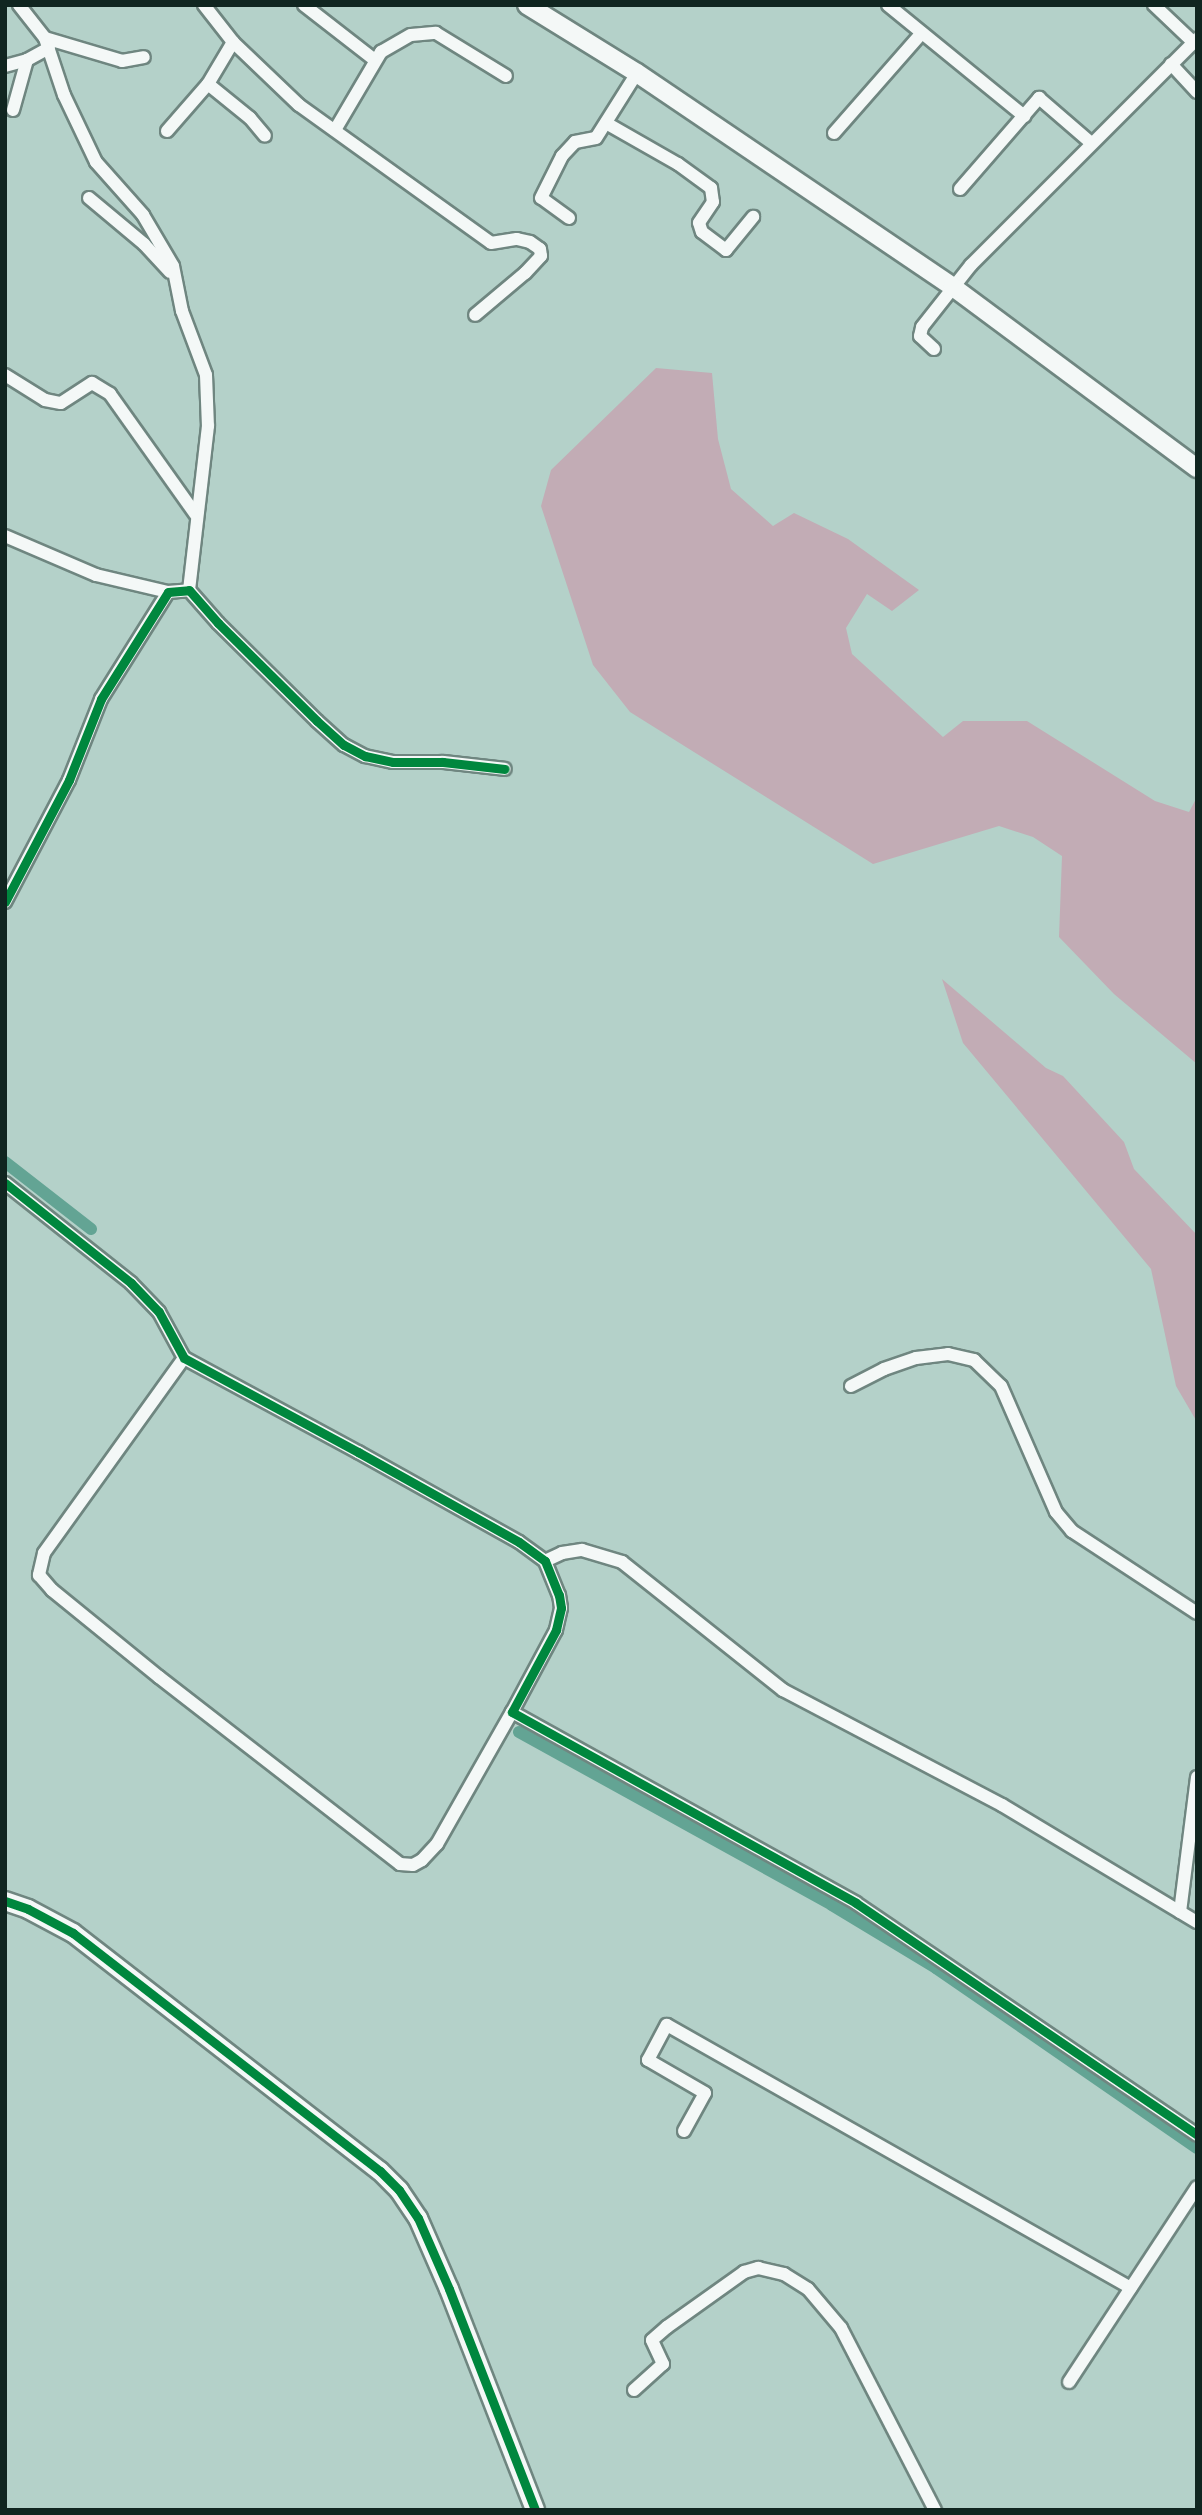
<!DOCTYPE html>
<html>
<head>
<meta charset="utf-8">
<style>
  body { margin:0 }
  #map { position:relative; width:1202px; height:2515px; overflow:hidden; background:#b4d1c9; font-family:"PT Serif",serif }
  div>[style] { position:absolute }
  .forest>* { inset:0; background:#c2acb5 }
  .canal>* { height:12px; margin:-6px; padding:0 6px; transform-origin:6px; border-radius:6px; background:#63a494 }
  .roads { filter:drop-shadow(2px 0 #6f8680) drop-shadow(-2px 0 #6f8680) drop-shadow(0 2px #6f8680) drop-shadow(0 -2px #6f8680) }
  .street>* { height:12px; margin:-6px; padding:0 6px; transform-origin:6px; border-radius:6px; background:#f4f8f7 }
  .secondary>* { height:18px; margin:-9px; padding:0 9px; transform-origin:9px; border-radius:9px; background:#f4f8f7 }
  .cycleway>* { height:9px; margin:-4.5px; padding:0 4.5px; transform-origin:4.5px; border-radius:4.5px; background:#00873e }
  span { translate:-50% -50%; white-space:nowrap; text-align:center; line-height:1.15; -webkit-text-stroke:7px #ddf8f0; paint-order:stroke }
  .frame { position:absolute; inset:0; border:7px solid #102520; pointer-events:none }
</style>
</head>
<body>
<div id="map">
  <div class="forest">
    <div style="clip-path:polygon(656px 368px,712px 373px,718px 439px,731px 489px,773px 526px,794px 513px,848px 539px,919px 590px,892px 611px,867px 594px,846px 628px,852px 654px,943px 737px,963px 721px,1027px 721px,1155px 801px,1189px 812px,1197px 797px,1197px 1064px,1114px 994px,1059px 937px,1062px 856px,1033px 837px,999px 826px,873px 864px,630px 712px,593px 665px,541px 506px,551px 470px)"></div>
    <div style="clip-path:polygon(942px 979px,1046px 1068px,1063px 1076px,1124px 1142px,1134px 1169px,1197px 1235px,1197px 1422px,1176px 1386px,1151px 1269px,963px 1043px)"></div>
  </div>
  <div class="canal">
    <div style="left:5px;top:1162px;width:109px;rotate:37.9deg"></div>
    <div style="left:519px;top:1732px;width:358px;rotate:28.9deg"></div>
    <div style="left:832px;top:1905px;width:122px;rotate:31.2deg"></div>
    <div style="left:936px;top:1968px;width:317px;rotate:34.6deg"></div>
  </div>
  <div class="roads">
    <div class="street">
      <div style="left:19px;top:5px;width:42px;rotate:51.8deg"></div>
      <div style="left:45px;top:38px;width:60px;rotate:71.6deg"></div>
      <div style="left:64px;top:95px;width:74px;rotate:64.5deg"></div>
      <div style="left:96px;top:162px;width:71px;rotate:48.4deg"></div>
      <div style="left:143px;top:215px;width:59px;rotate:59.5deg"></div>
      <div style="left:173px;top:266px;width:46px;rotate:78.7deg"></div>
      <div style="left:182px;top:311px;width:68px;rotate:69.4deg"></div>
      <div style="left:206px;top:375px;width:51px;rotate:87.8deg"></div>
      <div style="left:208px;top:426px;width:165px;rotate:96.6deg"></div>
      <div style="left:204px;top:5px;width:47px;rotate:51.9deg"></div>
      <div style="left:233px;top:42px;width:91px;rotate:43.7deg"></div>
      <div style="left:299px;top:105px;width:236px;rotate:35.7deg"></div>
      <div style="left:491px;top:243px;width:26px;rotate:-9deg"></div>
      <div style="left:517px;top:239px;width:13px;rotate:13deg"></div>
      <div style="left:530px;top:242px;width:12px;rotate:35deg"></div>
      <div style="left:540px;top:249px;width:7px;rotate:82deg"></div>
      <div style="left:541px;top:256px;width:23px;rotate:133deg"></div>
      <div style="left:525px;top:273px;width:65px;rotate:140deg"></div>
      <div style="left:304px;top:5px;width:90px;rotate:37.8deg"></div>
      <div style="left:888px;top:5px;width:176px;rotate:39.2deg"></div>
      <div style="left:1154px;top:5px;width:54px;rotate:43.5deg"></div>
      <div style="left:45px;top:38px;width:80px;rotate:16.6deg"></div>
      <div style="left:122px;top:61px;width:22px;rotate:-10deg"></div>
      <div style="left:1171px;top:64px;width:38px;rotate:47deg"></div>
      <div style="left:5px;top:66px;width:23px;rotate:-15deg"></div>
      <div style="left:27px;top:60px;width:25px;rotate:-29deg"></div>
      <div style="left:208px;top:84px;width:54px;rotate:39deg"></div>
      <div style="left:250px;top:118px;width:23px;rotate:50deg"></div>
      <div style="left:13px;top:110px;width:52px;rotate:-74.4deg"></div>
      <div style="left:606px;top:123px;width:83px;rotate:29.7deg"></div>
      <div style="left:678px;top:164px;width:41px;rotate:36deg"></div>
      <div style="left:711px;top:188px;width:14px;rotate:82deg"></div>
      <div style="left:713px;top:202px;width:25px;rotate:124deg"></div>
      <div style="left:699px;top:223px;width:9px;rotate:72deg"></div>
      <div style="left:702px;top:232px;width:30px;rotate:37deg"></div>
      <div style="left:726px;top:250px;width:43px;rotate:-50.7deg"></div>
      <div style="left:335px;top:130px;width:91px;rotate:-59.5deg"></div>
      <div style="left:381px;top:52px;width:34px;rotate:-30deg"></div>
      <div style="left:411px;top:35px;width:25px;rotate:-5deg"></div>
      <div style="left:436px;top:33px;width:82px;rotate:31.6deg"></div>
      <div style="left:167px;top:131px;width:62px;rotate:-48.9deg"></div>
      <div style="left:208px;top:84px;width:49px;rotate:-59.2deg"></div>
      <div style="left:834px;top:133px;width:133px;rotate:-48.7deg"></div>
      <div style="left:960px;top:189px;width:121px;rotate:-49deg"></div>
      <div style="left:1039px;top:98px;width:67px;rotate:40.8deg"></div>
      <div style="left:89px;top:198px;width:72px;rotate:39.9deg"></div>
      <div style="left:144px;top:244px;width:38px;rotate:47deg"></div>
      <div style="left:569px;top:218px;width:34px;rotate:-144deg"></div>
      <div style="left:541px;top:198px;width:47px;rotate:-63.4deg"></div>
      <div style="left:562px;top:156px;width:19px;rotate:-47deg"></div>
      <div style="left:575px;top:142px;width:21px;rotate:-11deg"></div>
      <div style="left:596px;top:138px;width:77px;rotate:-57.8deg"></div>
      <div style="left:934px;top:349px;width:19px;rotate:-137deg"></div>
      <div style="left:920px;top:336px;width:9px;rotate:-77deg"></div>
      <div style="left:922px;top:327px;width:79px;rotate:-51.7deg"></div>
      <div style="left:971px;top:265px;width:320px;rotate:-45deg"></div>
      <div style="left:5px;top:375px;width:47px;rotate:32deg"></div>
      <div style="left:45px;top:400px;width:16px;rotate:11deg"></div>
      <div style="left:61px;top:403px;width:37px;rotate:-33deg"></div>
      <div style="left:92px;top:383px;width:21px;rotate:31deg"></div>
      <div style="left:110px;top:394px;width:148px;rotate:54.6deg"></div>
      <div style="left:5px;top:536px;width:99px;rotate:23.2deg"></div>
      <div style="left:96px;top:575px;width:74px;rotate:13.3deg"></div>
      <div style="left:5px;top:902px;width:138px;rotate:-62.3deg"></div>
      <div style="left:69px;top:780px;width:87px;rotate:-68.4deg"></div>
      <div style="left:101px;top:699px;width:126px;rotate:-57.9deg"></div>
      <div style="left:168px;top:592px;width:21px;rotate:-5deg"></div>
      <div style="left:189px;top:590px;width:44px;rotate:48.7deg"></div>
      <div style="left:218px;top:623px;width:139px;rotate:44.7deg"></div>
      <div style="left:317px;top:721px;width:36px;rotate:42deg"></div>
      <div style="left:344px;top:745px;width:24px;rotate:28deg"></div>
      <div style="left:365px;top:756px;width:29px;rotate:12deg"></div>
      <div style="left:393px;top:762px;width:50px"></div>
      <div style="left:443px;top:762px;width:62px;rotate:6.4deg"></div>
      <div style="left:5px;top:1183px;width:161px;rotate:38.4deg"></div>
      <div style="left:131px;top:1283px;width:40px;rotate:46deg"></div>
      <div style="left:159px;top:1312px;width:52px;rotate:61.5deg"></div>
      <div style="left:184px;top:1358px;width:198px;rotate:28.4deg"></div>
      <div style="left:358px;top:1452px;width:184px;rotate:29.2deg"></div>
      <div style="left:519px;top:1542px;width:32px;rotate:36deg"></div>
      <div style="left:545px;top:1561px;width:37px;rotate:68deg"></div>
      <div style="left:559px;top:1595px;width:13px;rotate:81deg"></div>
      <div style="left:561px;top:1608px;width:23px;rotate:103deg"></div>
      <div style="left:556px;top:1630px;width:93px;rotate:118.2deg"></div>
      <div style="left:512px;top:1712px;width:393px;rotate:29deg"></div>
      <div style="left:856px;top:1903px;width:412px;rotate:34.2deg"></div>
      <div style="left:184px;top:1358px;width:240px;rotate:125.7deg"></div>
      <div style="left:44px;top:1553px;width:23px;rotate:103deg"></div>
      <div style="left:39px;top:1575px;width:20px;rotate:49deg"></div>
      <div style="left:52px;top:1590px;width:138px;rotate:39.1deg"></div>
      <div style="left:159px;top:1677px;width:305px;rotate:37.8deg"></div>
      <div style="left:400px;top:1864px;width:13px;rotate:4deg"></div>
      <div style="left:413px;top:1865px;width:10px;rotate:-29deg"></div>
      <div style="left:422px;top:1860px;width:22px;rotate:-47deg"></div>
      <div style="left:437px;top:1844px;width:152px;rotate:-60.4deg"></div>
      <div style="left:851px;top:1386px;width:37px;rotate:-27deg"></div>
      <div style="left:884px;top:1369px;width:34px;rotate:-19deg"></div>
      <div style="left:916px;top:1358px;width:32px;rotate:-7deg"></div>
      <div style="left:948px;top:1354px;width:27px;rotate:13deg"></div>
      <div style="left:974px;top:1360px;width:37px;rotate:44deg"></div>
      <div style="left:1001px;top:1386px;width:137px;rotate:66.4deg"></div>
      <div style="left:1056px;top:1512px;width:25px;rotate:50deg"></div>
      <div style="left:1072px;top:1531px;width:149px;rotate:33.3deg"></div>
      <div style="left:545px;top:1561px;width:19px;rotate:-25deg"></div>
      <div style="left:562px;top:1553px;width:20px;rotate:-9deg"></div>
      <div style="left:582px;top:1550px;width:42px;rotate:16.7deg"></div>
      <div style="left:622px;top:1562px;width:206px;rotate:38.5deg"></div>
      <div style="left:783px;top:1690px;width:247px;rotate:27.7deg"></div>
      <div style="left:1002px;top:1805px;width:227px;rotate:31deg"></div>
      <div style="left:1180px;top:1912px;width:136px;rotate:-82.8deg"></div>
      <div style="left:684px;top:2131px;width:43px;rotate:-61.1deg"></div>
      <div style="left:705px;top:2093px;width:66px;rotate:-149.9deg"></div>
      <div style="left:648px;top:2060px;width:40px;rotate:-62deg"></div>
      <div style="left:667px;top:2025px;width:533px;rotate:29.55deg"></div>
      <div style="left:1069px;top:2382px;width:233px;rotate:-56.7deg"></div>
      <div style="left:634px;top:2390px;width:39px;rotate:-42deg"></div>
      <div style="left:663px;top:2364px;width:26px;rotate:-115deg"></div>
      <div style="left:652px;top:2340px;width:20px;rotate:-41deg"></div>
      <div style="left:667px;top:2327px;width:95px;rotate:-35.5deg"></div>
      <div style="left:744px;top:2272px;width:15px;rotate:-16deg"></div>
      <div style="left:758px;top:2268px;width:27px;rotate:13deg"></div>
      <div style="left:784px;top:2274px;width:28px;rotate:32deg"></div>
      <div style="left:808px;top:2289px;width:51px;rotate:49.8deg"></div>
      <div style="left:841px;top:2328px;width:205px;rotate:62.7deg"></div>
    </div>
    <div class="secondary">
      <div style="left:527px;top:5px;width:129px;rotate:31.7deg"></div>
      <div style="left:637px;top:73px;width:382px;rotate:34.1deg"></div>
      <div style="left:953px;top:287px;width:304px;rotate:36.6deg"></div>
      <div style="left:5px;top:1901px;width:24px;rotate:19deg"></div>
      <div style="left:28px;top:1909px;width:51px;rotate:28.1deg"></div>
      <div style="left:73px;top:1933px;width:388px;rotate:37.8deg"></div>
      <div style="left:380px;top:2171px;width:27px;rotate:45deg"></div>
      <div style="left:399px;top:2190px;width:34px;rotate:56deg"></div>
      <div style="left:418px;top:2218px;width:77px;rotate:66.4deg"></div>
      <div style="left:449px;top:2289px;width:237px;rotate:68.7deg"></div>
    </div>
  </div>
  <div class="cycleway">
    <div style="left:5px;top:902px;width:138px;rotate:-62.3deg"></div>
    <div style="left:69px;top:780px;width:87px;rotate:-68.4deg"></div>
    <div style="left:101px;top:699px;width:126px;rotate:-57.9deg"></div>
    <div style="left:168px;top:592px;width:21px;rotate:-5deg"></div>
    <div style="left:189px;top:590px;width:44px;rotate:48.7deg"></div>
    <div style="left:218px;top:623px;width:139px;rotate:44.7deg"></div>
    <div style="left:317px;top:721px;width:36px;rotate:42deg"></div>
    <div style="left:344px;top:745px;width:24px;rotate:28deg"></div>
    <div style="left:365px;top:756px;width:29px;rotate:12deg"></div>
    <div style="left:393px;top:762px;width:50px"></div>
    <div style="left:443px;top:762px;width:62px;rotate:6.4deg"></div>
    <div style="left:5px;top:1183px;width:161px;rotate:38.4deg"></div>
    <div style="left:131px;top:1283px;width:40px;rotate:46deg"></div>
    <div style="left:159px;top:1312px;width:52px;rotate:61.5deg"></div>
    <div style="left:184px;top:1358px;width:198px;rotate:28.4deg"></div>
    <div style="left:358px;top:1452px;width:184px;rotate:29.2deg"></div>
    <div style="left:519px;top:1542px;width:32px;rotate:36deg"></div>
    <div style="left:545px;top:1561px;width:37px;rotate:68deg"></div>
    <div style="left:559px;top:1595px;width:13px;rotate:81deg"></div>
    <div style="left:561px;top:1608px;width:23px;rotate:103deg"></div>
    <div style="left:556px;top:1630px;width:93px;rotate:118.2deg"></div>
    <div style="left:512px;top:1712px;width:393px;rotate:29deg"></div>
    <div style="left:856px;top:1903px;width:412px;rotate:34.2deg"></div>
    <div style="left:5px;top:1901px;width:24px;rotate:19deg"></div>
    <div style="left:28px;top:1909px;width:51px;rotate:28.1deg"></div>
    <div style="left:73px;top:1933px;width:388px;rotate:37.8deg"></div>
    <div style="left:380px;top:2171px;width:27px;rotate:45deg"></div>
    <div style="left:399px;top:2190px;width:34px;rotate:56deg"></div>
    <div style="left:418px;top:2218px;width:77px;rotate:66.4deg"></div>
    <div style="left:449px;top:2289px;width:237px;rotate:68.7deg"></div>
  </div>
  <div class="frame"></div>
</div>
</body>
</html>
